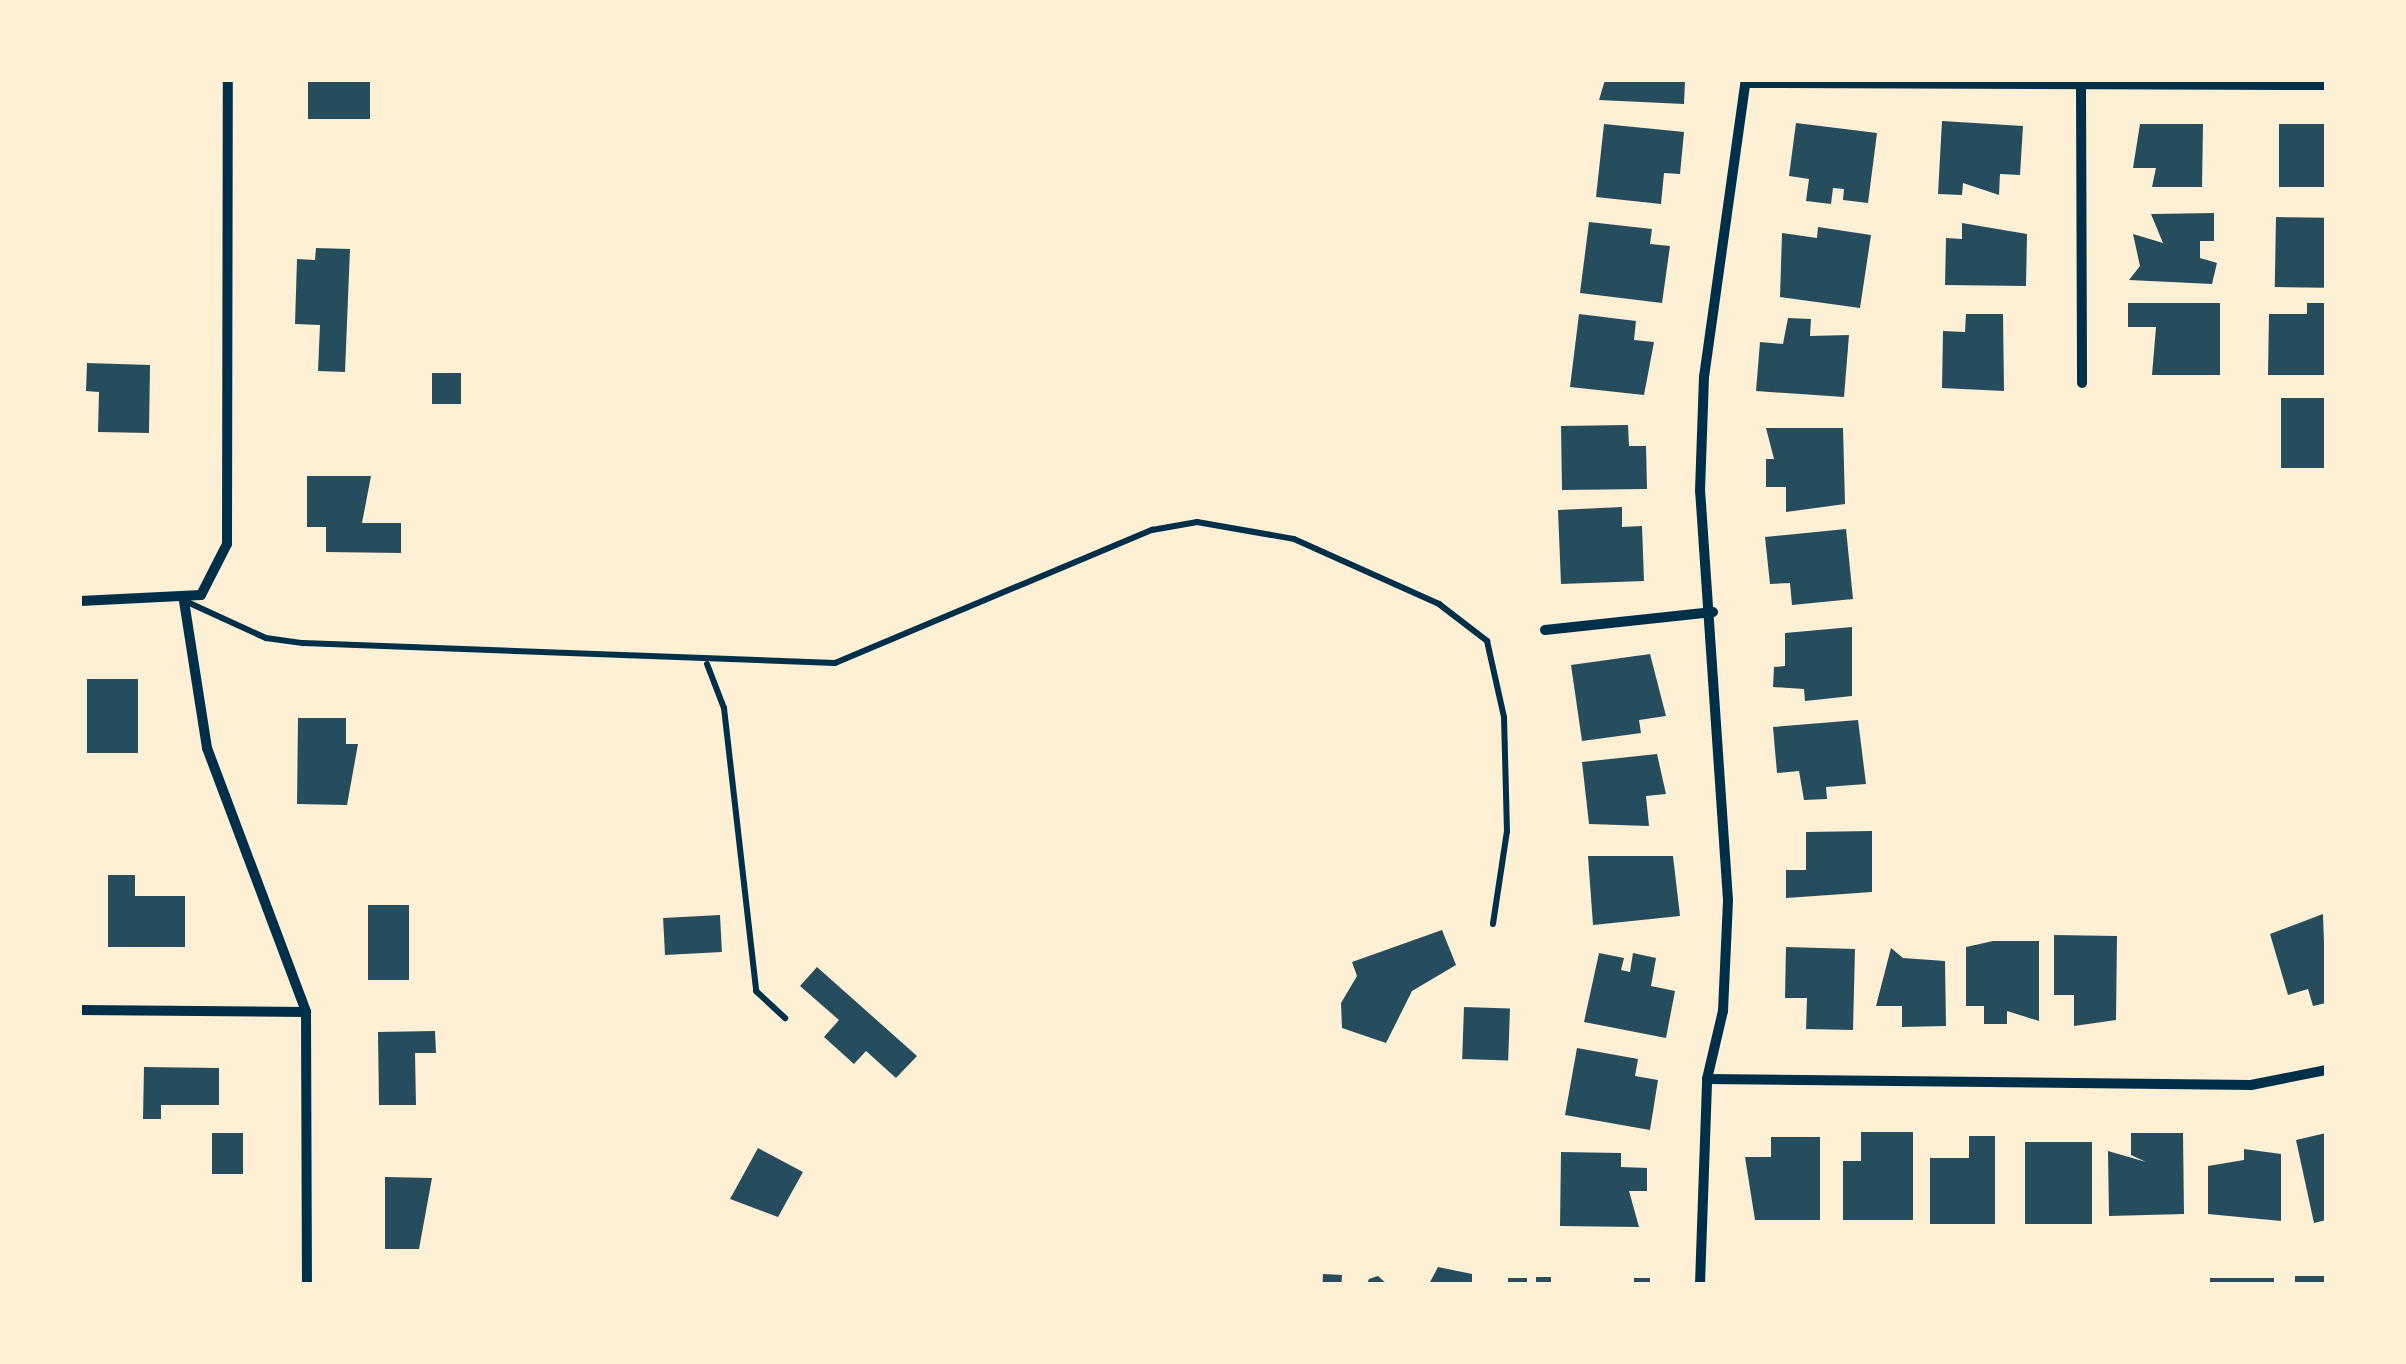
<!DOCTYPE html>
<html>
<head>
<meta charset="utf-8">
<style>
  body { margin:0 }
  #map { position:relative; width:2406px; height:1364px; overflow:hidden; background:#fdf0d5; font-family:"PT Sans Narrow",sans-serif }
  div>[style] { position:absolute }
  .building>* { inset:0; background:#264d5e; transform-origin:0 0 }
  .service>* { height:6px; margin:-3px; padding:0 3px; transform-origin:3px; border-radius:3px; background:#003049 }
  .minor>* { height:10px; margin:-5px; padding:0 5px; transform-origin:5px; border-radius:5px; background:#003049 }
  span { translate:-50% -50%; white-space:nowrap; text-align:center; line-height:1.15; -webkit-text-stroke:9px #fdf0d5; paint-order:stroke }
  .frame { position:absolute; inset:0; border:82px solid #fdf0d5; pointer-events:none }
</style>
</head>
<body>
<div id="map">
  <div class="building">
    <div style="left:308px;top:80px;width:62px;height:39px"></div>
    <div style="clip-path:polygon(1605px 80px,1685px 80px,1684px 104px,1599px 100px)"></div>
    <div style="clip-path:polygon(1942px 121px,2023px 126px,2020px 175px,2000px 174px,1999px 195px,1963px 183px,1962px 195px,1938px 194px)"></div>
    <div style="clip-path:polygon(1796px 123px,1877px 133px,1868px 203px,1843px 200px,1844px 189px,1833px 188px,1831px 204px,1806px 201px,1809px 179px,1789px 176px)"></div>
    <div style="clip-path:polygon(1604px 124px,1684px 132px,1680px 174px,1664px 173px,1661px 204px,1596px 197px)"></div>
    <div style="clip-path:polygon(2203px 124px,2202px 187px,2152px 187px,2156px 168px,2133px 168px,2140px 124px)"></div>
    <div style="left:2279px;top:124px;width:47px;height:63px"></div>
    <div style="clip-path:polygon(2214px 213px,2214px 241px,2200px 241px,2200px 258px,2217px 263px,2212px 284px,2129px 280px,2140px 266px,2133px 234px,2163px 243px,2151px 214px)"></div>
    <div style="left:2276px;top:217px;width:50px;height:70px;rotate:1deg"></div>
    <div style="clip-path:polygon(1589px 222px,1652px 229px,1650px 244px,1670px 246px,1662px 303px,1580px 293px)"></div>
    <div style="clip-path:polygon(1962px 223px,2027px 234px,2026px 286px,1945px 285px,1946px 238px,1962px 239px)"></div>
    <div style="clip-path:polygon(1818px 227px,1871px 235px,1860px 308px,1780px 297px,1782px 233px,1817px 238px)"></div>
    <div style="clip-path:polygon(316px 248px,350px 249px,345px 372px,318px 371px,320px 325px,295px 324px,297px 259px,315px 260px)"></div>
    <div style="clip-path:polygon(2128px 303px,2220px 303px,2220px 375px,2152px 375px,2156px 327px,2128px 327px)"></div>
    <div style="clip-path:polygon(2307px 303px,2326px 303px,2326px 375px,2268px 375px,2269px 314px,2307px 314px)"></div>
    <div style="clip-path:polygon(1579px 314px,1636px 321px,1634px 340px,1654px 342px,1644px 395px,1570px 387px)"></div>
    <div style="clip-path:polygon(1966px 314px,2003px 314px,2004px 391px,1942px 388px,1943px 331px,1965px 332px)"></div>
    <div style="clip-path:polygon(1788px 318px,1811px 319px,1810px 336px,1849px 335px,1844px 397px,1756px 391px,1760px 342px,1783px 344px)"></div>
    <div style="clip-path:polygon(87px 363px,150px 365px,149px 433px,98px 432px,99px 392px,86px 391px)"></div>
    <div style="left:432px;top:373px;width:29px;height:31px"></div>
    <div style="left:2281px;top:398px;width:45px;height:70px"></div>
    <div style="clip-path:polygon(1628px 425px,1629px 446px,1646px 446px,1647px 489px,1562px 490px,1561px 426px)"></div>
    <div style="clip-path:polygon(1766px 428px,1843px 428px,1845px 504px,1786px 512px,1786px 487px,1766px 487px,1766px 459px,1774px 459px)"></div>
    <div style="clip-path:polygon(307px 476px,371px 476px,362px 523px,401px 523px,401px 553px,326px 552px,326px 527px,307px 527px)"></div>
    <div style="clip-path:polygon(1622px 507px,1622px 527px,1642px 526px,1644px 581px,1561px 584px,1558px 510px)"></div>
    <div style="clip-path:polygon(1846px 529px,1853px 599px,1792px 605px,1790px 583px,1770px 584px,1765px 537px)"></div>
    <div style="clip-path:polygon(1852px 627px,1852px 696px,1805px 701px,1804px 689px,1773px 687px,1774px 667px,1785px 666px,1785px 633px)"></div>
    <div style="clip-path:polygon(1650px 654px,1666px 716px,1639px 720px,1641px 733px,1582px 741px,1571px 665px)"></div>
    <div style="left:87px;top:679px;width:51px;height:74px"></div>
    <div style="clip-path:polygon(298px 718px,346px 718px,346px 744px,358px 744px,347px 805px,297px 804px)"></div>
    <div style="clip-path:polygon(1858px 720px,1866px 784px,1826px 787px,1827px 799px,1804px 800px,1799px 771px,1777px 773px,1773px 727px)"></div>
    <div style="clip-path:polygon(1657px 754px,1666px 794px,1646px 796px,1649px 826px,1589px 824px,1582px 762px)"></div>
    <div style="clip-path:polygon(1872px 831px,1872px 892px,1786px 898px,1786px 870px,1806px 870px,1806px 832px)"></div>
    <div style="clip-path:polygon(1588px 856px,1673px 856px,1680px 916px,1593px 925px)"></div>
    <div style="clip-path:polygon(108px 875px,135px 875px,135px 896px,185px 896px,185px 947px,108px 947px)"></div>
    <div style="left:368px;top:905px;width:41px;height:75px"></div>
    <div style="clip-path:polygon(2323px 914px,2326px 1003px,2313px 1006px,2308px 989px,2288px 995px,2270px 934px)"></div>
    <div style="left:720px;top:915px;width:37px;height:57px;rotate:87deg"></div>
    <div style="clip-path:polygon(1442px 930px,1456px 965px,1412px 991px,1386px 1043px,1342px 1028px,1341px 1003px,1357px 976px,1352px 962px)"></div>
    <div style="clip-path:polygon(2054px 935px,2117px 936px,2116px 1020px,2074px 1026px,2074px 995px,2054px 995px)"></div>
    <div style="clip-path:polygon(1993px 941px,2039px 941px,2039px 1021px,2007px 1011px,2007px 1024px,1984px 1024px,1984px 1006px,1966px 1006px,1966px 947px)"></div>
    <div style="clip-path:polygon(1786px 947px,1855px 949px,1853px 1030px,1806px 1029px,1807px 998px,1785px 998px)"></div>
    <div style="clip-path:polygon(1891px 948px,1903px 958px,1945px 961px,1946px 1026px,1902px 1027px,1902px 1006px,1876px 1006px)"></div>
    <div style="clip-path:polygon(1599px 953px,1624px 958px,1621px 970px,1630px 972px,1633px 953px,1656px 958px,1651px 986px,1675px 991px,1666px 1038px,1584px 1022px)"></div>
    <div style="clip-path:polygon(817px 967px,917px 1056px,896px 1078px,866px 1051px,854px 1064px,824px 1037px,839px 1020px,800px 986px)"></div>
    <div style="left:1464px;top:1007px;width:46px;height:52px;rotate:2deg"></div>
    <div style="clip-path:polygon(435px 1031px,436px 1053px,415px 1053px,416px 1105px,379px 1105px,378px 1032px)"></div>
    <div style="clip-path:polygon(1577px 1048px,1638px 1059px,1635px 1076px,1658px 1080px,1650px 1130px,1565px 1115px)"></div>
    <div style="clip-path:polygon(144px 1067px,219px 1068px,219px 1105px,161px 1105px,161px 1119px,143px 1119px)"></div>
    <div style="clip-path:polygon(1861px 1132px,1913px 1132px,1913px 1220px,1843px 1220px,1843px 1161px,1861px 1161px)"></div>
    <div style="left:212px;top:1133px;width:31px;height:41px"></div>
    <div style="clip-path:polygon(2131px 1133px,2183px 1133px,2184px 1214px,2109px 1216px,2108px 1151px,2146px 1162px,2131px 1155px)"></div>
    <div style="clip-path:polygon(2326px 1133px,2326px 1220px,2314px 1223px,2296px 1140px)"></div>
    <div style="clip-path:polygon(1969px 1136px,1995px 1136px,1995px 1224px,1930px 1224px,1930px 1158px,1969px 1158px)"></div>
    <div style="clip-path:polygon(1771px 1137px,1820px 1137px,1820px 1220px,1755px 1220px,1745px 1157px,1771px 1157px)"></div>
    <div style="left:2025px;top:1142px;width:67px;height:82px"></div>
    <div style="clip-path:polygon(758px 1148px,803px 1172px,778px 1217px,730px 1199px)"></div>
    <div style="clip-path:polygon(2244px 1149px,2281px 1154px,2281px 1221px,2208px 1214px,2208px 1166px,2244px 1160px)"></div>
    <div style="clip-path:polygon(1561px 1152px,1621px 1153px,1621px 1167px,1647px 1168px,1647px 1191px,1629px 1191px,1639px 1227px,1560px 1226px)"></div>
    <div style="clip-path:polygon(385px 1177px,432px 1178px,419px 1249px,385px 1249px)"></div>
    <div style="clip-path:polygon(1438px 1267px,1472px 1274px,1472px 1284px,1429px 1284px)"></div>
    <div style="left:1323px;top:1274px;width:19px;height:10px;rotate:3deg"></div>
    <div style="left:2295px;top:1276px;width:31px;height:8px"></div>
    <div style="left:1536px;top:1277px;width:15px;height:7px"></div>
    <div style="left:1508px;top:1278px;width:19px;height:6px"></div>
    <div style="left:1634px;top:1278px;width:16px;height:6px"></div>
    <div style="left:2210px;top:1278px;width:64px;height:6px"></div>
    <div style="clip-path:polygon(1369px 1279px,1378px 1276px,1387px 1284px,1367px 1284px)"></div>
  </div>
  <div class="service">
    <div style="left:185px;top:601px;width:89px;rotate:24.6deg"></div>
    <div style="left:266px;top:638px;width:37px;rotate:8deg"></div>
    <div style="left:303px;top:643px;width:532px;rotate:2.15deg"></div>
    <div style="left:835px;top:663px;width:344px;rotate:-22.8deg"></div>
    <div style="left:1152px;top:530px;width:46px;rotate:-10.1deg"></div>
    <div style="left:1197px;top:522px;width:98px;rotate:9.9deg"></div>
    <div style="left:1294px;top:539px;width:159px;rotate:24.1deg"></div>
    <div style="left:1439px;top:604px;width:61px;rotate:37.6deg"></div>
    <div style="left:1487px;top:641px;width:78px;rotate:77.4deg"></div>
    <div style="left:1504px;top:717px;width:114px;rotate:88.5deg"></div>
    <div style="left:1507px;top:831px;width:94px;rotate:98.6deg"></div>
    <div style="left:707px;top:664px;width:47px;rotate:68.9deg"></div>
    <div style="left:724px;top:708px;width:285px;rotate:83.5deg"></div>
    <div style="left:756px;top:991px;width:40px;rotate:43deg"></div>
  </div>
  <div class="minor">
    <div style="left:1746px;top:83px;width:580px;rotate:0.2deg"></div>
    <div style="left:2081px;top:83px;width:300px;rotate:89.8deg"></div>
    <div style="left:80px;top:601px;width:121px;rotate:-2.8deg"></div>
    <div style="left:201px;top:595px;width:57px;rotate:-63deg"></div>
    <div style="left:227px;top:544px;width:464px;rotate:-89.9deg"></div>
    <div style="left:184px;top:601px;width:149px;rotate:81.1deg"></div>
    <div style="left:207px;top:748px;width:282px;rotate:69.4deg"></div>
    <div style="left:306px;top:1012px;width:272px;rotate:89.8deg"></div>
    <div style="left:1545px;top:630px;width:169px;rotate:-6.1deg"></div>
    <div style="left:80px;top:1010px;width:226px;rotate:0.5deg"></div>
    <div style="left:1707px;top:1079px;width:544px;rotate:0.63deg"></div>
    <div style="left:2251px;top:1085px;width:76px;rotate:-11.3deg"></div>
    <div style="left:1700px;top:1284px;width:205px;rotate:-88deg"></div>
    <div style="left:1707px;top:1079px;width:70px;rotate:-76.8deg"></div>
    <div style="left:1723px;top:1011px;width:111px;rotate:-87.4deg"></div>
    <div style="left:1728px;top:900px;width:410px;rotate:-93.9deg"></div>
    <div style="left:1700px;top:491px;width:114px;rotate:-88deg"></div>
    <div style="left:1704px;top:377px;width:300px;rotate:-82deg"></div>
  </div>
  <div class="frame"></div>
</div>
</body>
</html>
